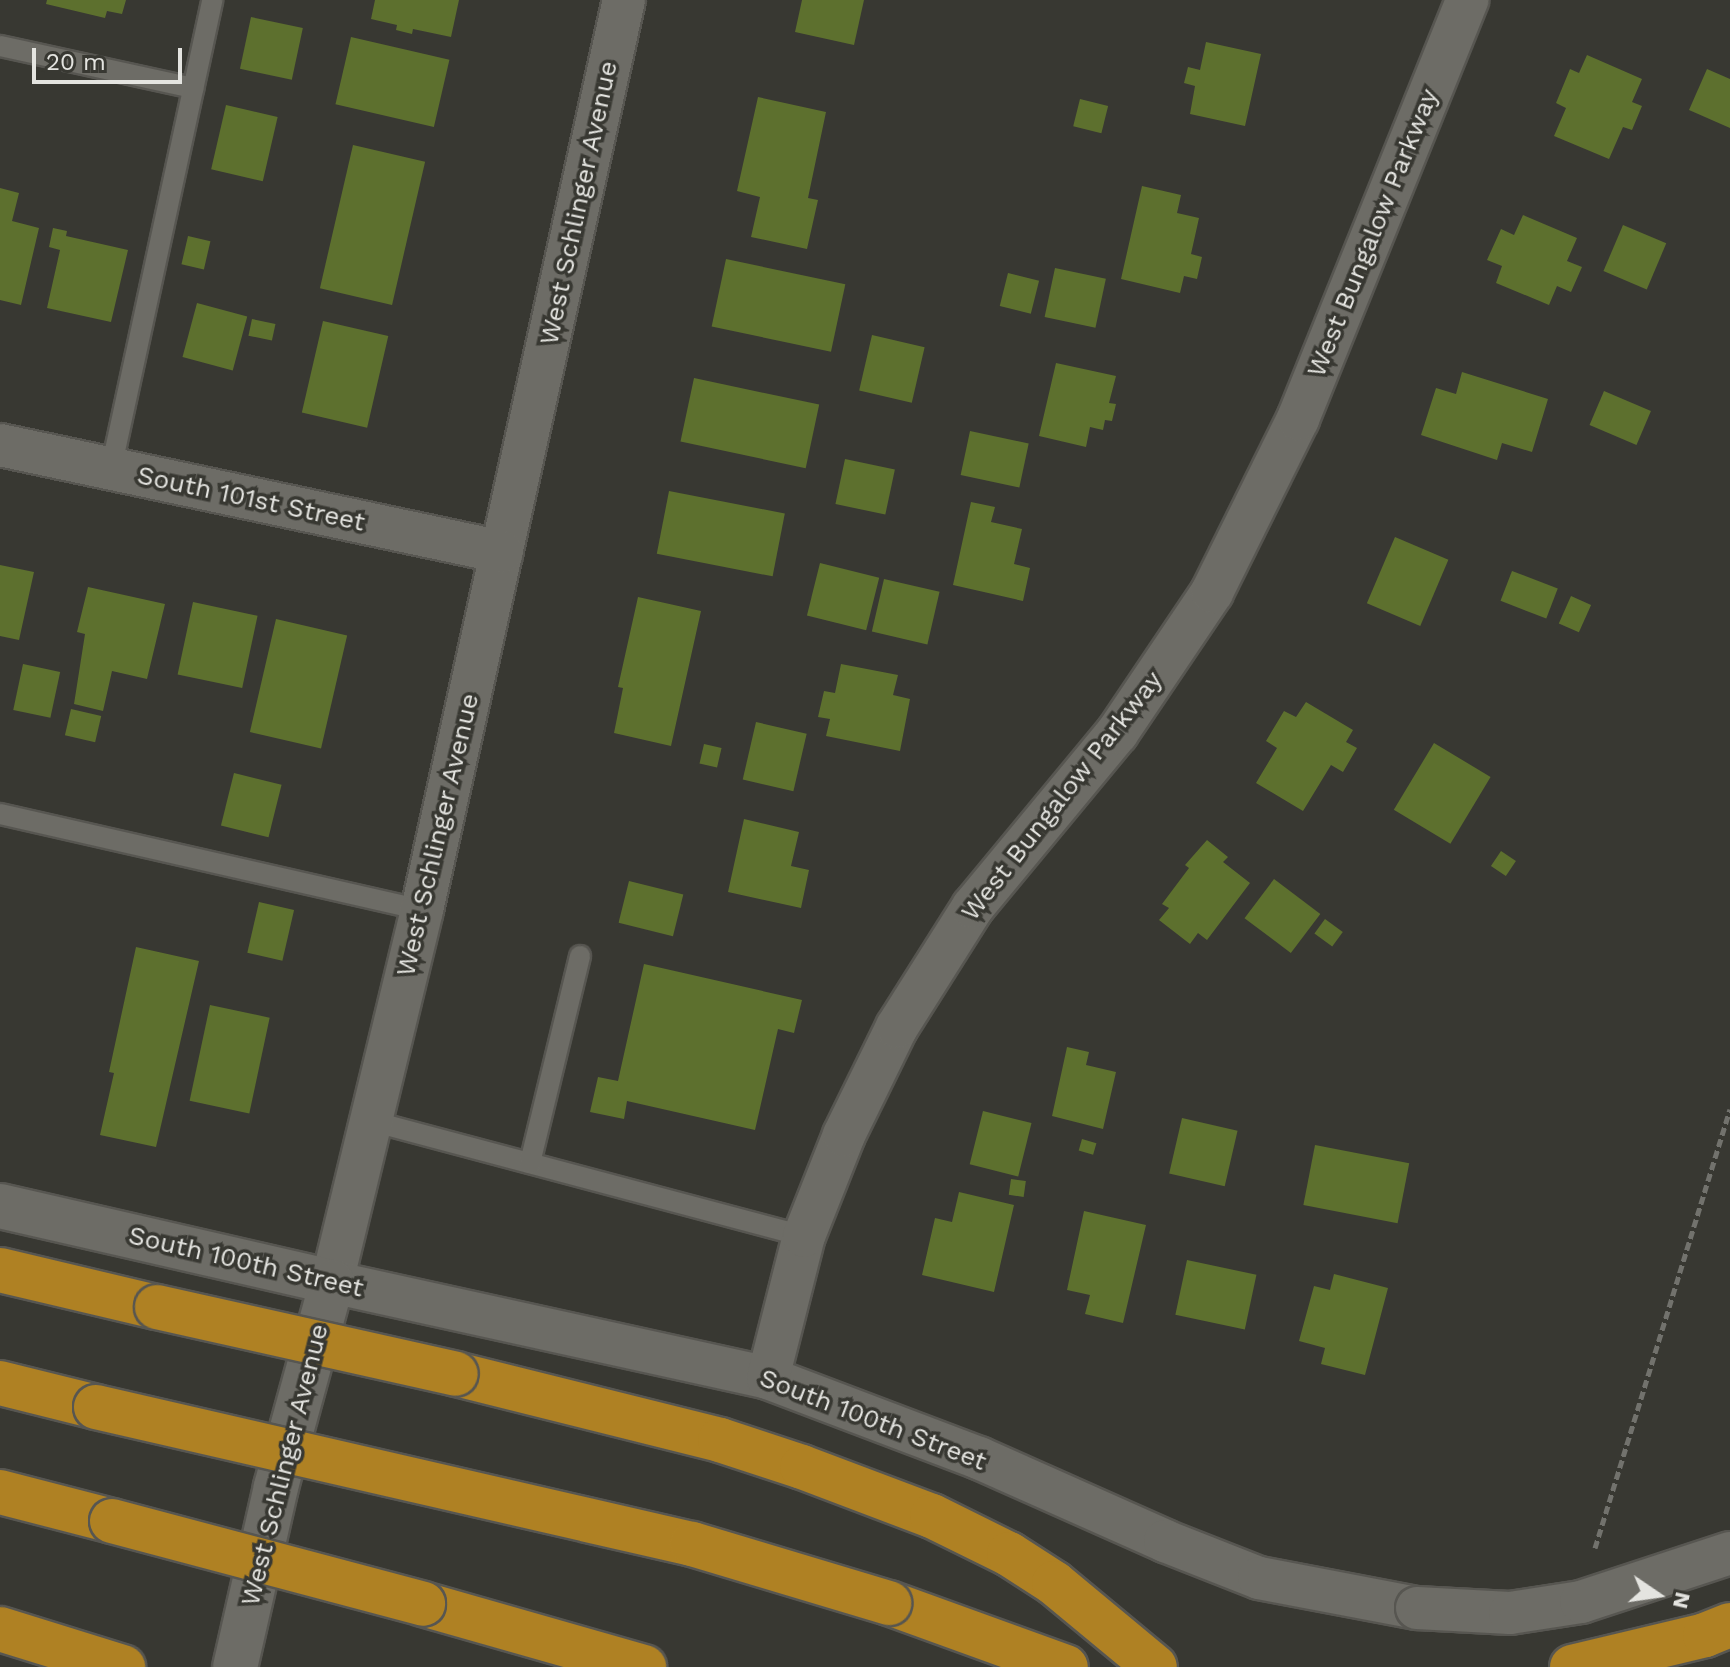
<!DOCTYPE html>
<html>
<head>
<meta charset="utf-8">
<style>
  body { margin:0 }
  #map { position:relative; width:1730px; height:1667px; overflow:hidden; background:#383832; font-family:"Work Sans",sans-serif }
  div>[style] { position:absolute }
  .building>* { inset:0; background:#5d702e; transform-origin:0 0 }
  .path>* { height:5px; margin-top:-2.5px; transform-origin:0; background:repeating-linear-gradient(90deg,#72726d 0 8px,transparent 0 12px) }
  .roads { filter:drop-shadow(2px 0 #575651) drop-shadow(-2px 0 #575651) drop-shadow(0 2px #575651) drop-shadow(0 -2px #575651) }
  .lane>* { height:20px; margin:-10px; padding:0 10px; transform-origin:10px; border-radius:10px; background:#6d6c66 }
  .street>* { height:42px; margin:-21px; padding:0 21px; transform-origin:21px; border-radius:21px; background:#6d6c66 }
  .secondary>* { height:44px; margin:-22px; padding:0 22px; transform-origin:22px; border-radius:22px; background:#6d6c66 }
  .highway>* { height:44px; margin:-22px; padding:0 22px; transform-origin:22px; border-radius:22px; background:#af8123 }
  .bridges { filter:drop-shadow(2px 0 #575651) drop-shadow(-2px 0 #575651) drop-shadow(0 2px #575651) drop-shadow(0 -2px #575651) }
  .street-bridge>* { height:42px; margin:-21px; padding:0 21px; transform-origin:21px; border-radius:21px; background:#6d6c66 }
  .highway-bridge>* { height:44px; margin:-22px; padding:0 22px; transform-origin:22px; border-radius:22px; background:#af8123 }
  span { translate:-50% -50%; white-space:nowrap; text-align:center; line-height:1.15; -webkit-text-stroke:7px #383832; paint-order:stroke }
  .street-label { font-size:26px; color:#e4e4e0 }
  .north { position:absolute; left:1618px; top:1555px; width:80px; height:80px; -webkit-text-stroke:6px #383832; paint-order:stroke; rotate:103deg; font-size:22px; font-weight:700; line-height:32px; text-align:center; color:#e4e4e0 }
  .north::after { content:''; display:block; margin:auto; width:28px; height:36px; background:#e4e4e0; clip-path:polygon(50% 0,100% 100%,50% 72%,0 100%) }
  .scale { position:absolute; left:32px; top:48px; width:150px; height:36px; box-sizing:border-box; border:4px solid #e4e4e0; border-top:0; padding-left:10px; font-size:24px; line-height:28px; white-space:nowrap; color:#e4e4e0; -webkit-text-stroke:6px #383832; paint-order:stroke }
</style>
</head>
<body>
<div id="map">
  <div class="building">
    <div style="clip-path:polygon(47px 0,126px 0,122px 14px,107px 11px,105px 18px,46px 4px)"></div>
    <div style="clip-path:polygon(375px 0,459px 0,451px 37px,413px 29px,412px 34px,396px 30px,397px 25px,371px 19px)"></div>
    <div style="clip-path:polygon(802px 0,864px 0,854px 45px,795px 32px)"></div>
    <div style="left:251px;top:17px;width:53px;height:53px;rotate:12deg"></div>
    <div style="left:351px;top:37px;width:101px;height:69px;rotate:13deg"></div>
    <div style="clip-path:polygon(1206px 42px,1261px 54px,1245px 126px,1190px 114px,1195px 86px,1184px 83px,1188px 67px,1200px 70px)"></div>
    <div style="clip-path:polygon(1587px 55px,1642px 79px,1632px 102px,1642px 106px,1632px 130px,1623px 127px,1609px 159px,1554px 136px,1566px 108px,1556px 103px,1570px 69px,1579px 73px)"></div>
    <div style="clip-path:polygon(1707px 69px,1730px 79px,1730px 128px,1689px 110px)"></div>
    <div style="clip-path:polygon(758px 97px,826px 112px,808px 198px,818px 200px,807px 249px,751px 237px,760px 197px,737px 191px)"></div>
    <div style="left:1080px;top:99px;width:29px;height:28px;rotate:14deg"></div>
    <div style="left:226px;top:105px;width:53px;height:66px;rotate:13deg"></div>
    <div style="left:353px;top:145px;width:74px;height:147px;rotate:13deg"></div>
    <div style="clip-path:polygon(1142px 186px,1181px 195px,1177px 213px,1199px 218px,1191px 254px,1202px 257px,1197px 279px,1184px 276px,1180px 293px,1121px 279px)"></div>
    <div style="clip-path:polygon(0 188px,19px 193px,12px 221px,39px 228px,21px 305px,0 300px)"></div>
    <div style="clip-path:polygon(1523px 215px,1577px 238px,1567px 261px,1582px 267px,1571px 292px,1557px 286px,1549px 305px,1496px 283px,1502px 266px,1487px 260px,1501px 229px,1514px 235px)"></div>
    <div style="left:1623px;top:225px;width:47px;height:50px;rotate:23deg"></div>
    <div style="clip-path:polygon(53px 228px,67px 231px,66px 236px,128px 250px,111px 322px,47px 308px,60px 250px,49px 247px)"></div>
    <div style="left:188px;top:236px;width:23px;height:29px;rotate:13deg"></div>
    <div style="left:726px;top:259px;width:122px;height:69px;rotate:12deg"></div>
    <div style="left:1055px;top:268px;width:52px;height:50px;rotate:12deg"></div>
    <div style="left:1008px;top:273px;width:32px;height:34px;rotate:14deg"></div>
    <div style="left:197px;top:303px;width:52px;height:56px;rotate:15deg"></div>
    <div style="left:252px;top:319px;width:24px;height:17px;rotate:12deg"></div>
    <div style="left:323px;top:321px;width:67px;height:94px;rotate:13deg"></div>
    <div style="left:872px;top:335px;width:54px;height:57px;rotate:13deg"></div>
    <div style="clip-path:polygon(1056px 363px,1116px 376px,1109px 403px,1116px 404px,1112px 421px,1105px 420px,1103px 430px,1090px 427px,1086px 447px,1039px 436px)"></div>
    <div style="clip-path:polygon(1462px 372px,1548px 399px,1532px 452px,1502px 443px,1497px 460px,1421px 435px,1436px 388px,1456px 394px)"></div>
    <div style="left:694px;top:378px;width:128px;height:65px;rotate:12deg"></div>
    <div style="left:1604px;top:391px;width:51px;height:37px;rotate:23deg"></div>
    <div style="left:970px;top:431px;width:60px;height:45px;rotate:12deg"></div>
    <div style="left:845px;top:459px;width:51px;height:46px;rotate:12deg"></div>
    <div style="left:669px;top:491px;width:118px;height:64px;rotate:11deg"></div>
    <div style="clip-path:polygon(971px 502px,995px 507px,991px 522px,1022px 529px,1014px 564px,1030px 568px,1023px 601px,953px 585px)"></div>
    <div style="left:1395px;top:537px;width:58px;height:72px;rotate:23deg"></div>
    <div style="left:820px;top:563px;width:61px;height:54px;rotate:14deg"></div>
    <div style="clip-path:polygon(0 565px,34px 572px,19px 640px,0 636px)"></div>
    <div style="left:1512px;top:571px;width:49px;height:32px;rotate:21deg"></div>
    <div style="left:884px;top:579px;width:57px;height:54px;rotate:13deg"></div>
    <div style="clip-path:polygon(88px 587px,165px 604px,147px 679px,112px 671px,103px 711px,74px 704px,85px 634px,77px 632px)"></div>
    <div style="left:1571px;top:596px;width:22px;height:30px;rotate:24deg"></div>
    <div style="clip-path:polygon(638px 597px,701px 611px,671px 746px,614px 733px,623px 688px,618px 687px)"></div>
    <div style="left:193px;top:602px;width:66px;height:74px;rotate:12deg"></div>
    <div style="left:276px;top:619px;width:73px;height:116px;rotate:13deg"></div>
    <div style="left:23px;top:664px;width:38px;height:47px;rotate:12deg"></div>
    <div style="clip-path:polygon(841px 664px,898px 675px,893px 695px,910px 699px,900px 751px,826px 736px,830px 719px,818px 717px,824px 691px,835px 693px)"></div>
    <div style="clip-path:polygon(1306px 702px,1353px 730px,1346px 742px,1357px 748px,1343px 772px,1331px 765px,1303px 811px,1256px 783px,1277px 748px,1266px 741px,1284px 711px,1296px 717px)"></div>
    <div style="left:71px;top:709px;width:31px;height:27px;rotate:13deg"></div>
    <div style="left:756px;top:722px;width:52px;height:59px;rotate:13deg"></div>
    <div style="left:1434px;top:743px;width:66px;height:78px;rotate:31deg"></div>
    <div style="left:704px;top:744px;width:18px;height:20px;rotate:13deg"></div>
    <div style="left:234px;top:773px;width:49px;height:54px;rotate:14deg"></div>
    <div style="clip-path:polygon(744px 819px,799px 832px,791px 866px,809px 870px,801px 908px,728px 892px)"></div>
    <div style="clip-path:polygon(1207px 840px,1228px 857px,1223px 862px,1250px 883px,1207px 940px,1198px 933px,1190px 944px,1159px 920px,1169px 908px,1162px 904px,1189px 868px,1185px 865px)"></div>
    <div style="left:1501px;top:851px;width:18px;height:18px;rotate:34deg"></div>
    <div style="left:1274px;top:879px;width:58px;height:49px;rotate:37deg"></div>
    <div style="left:629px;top:881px;width:56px;height:43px;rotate:14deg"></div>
    <div style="left:259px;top:902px;width:36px;height:52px;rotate:13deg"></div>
    <div style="left:1325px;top:919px;width:22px;height:18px;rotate:36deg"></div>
    <div style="clip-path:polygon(136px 947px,199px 961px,156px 1147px,100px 1135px,114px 1073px,109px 1072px)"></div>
    <div style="clip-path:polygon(644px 964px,802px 1000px,794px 1033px,778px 1029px,755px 1130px,627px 1101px,624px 1119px,590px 1112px,598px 1077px,618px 1081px)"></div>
    <div style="left:210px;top:1005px;width:61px;height:98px;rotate:12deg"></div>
    <div style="clip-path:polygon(1067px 1047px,1089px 1052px,1086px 1065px,1116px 1072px,1103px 1129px,1052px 1116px)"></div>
    <div style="left:983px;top:1111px;width:50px;height:55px;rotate:14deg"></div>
    <div style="left:1182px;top:1118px;width:57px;height:57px;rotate:13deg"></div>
    <div style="left:1082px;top:1139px;width:15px;height:12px;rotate:16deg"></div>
    <div style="left:1315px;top:1145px;width:96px;height:61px;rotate:11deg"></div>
    <div style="left:1011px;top:1179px;width:15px;height:16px;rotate:8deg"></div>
    <div style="clip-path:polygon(959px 1192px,1014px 1205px,994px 1292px,922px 1275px,935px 1218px,952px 1222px)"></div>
    <div style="clip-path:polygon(1084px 1211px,1146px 1225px,1123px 1323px,1085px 1314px,1090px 1295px,1067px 1290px)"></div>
    <div style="left:1187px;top:1260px;width:71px;height:56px;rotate:12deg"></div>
    <div style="clip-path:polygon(1334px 1274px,1388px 1288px,1365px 1375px,1321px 1364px,1325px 1348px,1299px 1341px,1314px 1286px,1330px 1290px)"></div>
  </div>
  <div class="path">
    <div style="left:1595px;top:1548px;width:459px;rotate:-72.9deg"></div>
  </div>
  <div class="roads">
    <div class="lane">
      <div style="left:0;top:46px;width:198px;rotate:12.3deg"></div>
      <div style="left:111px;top:469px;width:480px;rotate:-77.8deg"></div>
      <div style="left:0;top:814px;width:433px;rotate:12.8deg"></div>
      <div style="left:371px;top:1121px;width:448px;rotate:14.9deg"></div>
      <div style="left:530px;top:1163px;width:213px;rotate:-76.4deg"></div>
    </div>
    <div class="street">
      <div style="left:624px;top:0;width:932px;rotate:102.52deg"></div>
      <div style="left:422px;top:910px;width:383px;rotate:103.6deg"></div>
      <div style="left:332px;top:1282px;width:446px;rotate:12.4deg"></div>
      <div style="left:768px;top:1378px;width:226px;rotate:20.8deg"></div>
      <div style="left:979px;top:1458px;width:204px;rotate:24deg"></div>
      <div style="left:1165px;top:1541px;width:101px;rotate:21.5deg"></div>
      <div style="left:1259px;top:1578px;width:161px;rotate:10.8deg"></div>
      <div style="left:0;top:445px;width:513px;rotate:12.03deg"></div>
      <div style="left:768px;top:1378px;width:146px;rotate:-75.8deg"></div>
      <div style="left:804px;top:1236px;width:109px;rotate:-68.4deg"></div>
      <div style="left:844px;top:1135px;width:120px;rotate:-63.9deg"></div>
      <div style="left:897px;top:1027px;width:142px;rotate:-57.7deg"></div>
      <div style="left:973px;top:907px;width:226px;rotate:-50.4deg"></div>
      <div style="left:1117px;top:733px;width:170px;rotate:-56deg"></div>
      <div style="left:1212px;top:592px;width:193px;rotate:-63.6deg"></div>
      <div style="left:1298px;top:419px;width:452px;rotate:-68deg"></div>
    </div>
    <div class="secondary">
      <div style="left:0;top:1206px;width:341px;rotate:12.9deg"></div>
      <div style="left:332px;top:1282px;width:213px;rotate:105.3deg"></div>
      <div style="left:276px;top:1487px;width:185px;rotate:102.8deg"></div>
    </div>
    <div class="highway">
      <div style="left:0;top:1270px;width:161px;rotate:13.3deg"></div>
      <div style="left:456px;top:1374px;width:272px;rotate:14deg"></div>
      <div style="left:720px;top:1440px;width:86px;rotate:18.2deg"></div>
      <div style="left:802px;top:1467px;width:139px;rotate:20.7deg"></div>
      <div style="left:932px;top:1516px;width:86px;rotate:26.3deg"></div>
      <div style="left:1009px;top:1554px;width:54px;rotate:32.8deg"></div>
      <div style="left:1054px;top:1583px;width:131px;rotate:39.7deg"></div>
      <div style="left:0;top:1383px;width:99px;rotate:14deg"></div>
      <div style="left:0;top:1492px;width:116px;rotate:14.5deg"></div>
      <div style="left:889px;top:1603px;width:188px;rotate:19.9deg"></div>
      <div style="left:423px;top:1604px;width:230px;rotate:15.9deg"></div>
      <div style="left:0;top:1629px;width:129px;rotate:17.2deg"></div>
      <div style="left:1572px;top:1667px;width:137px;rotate:-13.5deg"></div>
      <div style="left:1705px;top:1635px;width:27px;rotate:-22deg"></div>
    </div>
  </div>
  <div class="bridges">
    <div class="street-bridge">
      <div style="left:1417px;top:1608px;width:93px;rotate:3.1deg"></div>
      <div style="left:1510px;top:1613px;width:72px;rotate:-8.8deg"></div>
      <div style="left:1581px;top:1602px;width:157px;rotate:-18.2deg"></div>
    </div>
    <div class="highway-bridge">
      <div style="left:157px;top:1307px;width:306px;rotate:12.6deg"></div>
      <div style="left:96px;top:1407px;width:612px;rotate:12.95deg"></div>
      <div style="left:692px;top:1544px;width:206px;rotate:16.7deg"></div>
      <div style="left:112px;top:1521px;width:322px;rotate:14.9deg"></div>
    </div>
  </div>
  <div class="street-label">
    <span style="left:579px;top:203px;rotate:-78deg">West Schlinger Avenue</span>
    <span style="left:1373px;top:233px;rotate:-68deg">West Bungalow Parkway</span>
    <span style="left:251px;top:499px;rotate:12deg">South 101st Street</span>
    <span style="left:1062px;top:796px;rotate:-52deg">West Bungalow Parkway</span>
    <span style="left:438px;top:835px;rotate:-77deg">West Schlinger Avenue</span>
    <span style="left:246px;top:1262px;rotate:13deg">South 100th Street</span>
    <span style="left:873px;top:1420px;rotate:21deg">South 100th Street</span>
    <span style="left:285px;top:1465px;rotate:-76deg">West Schlinger Avenue</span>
  </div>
  <div class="north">N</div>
  <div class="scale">20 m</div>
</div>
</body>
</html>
